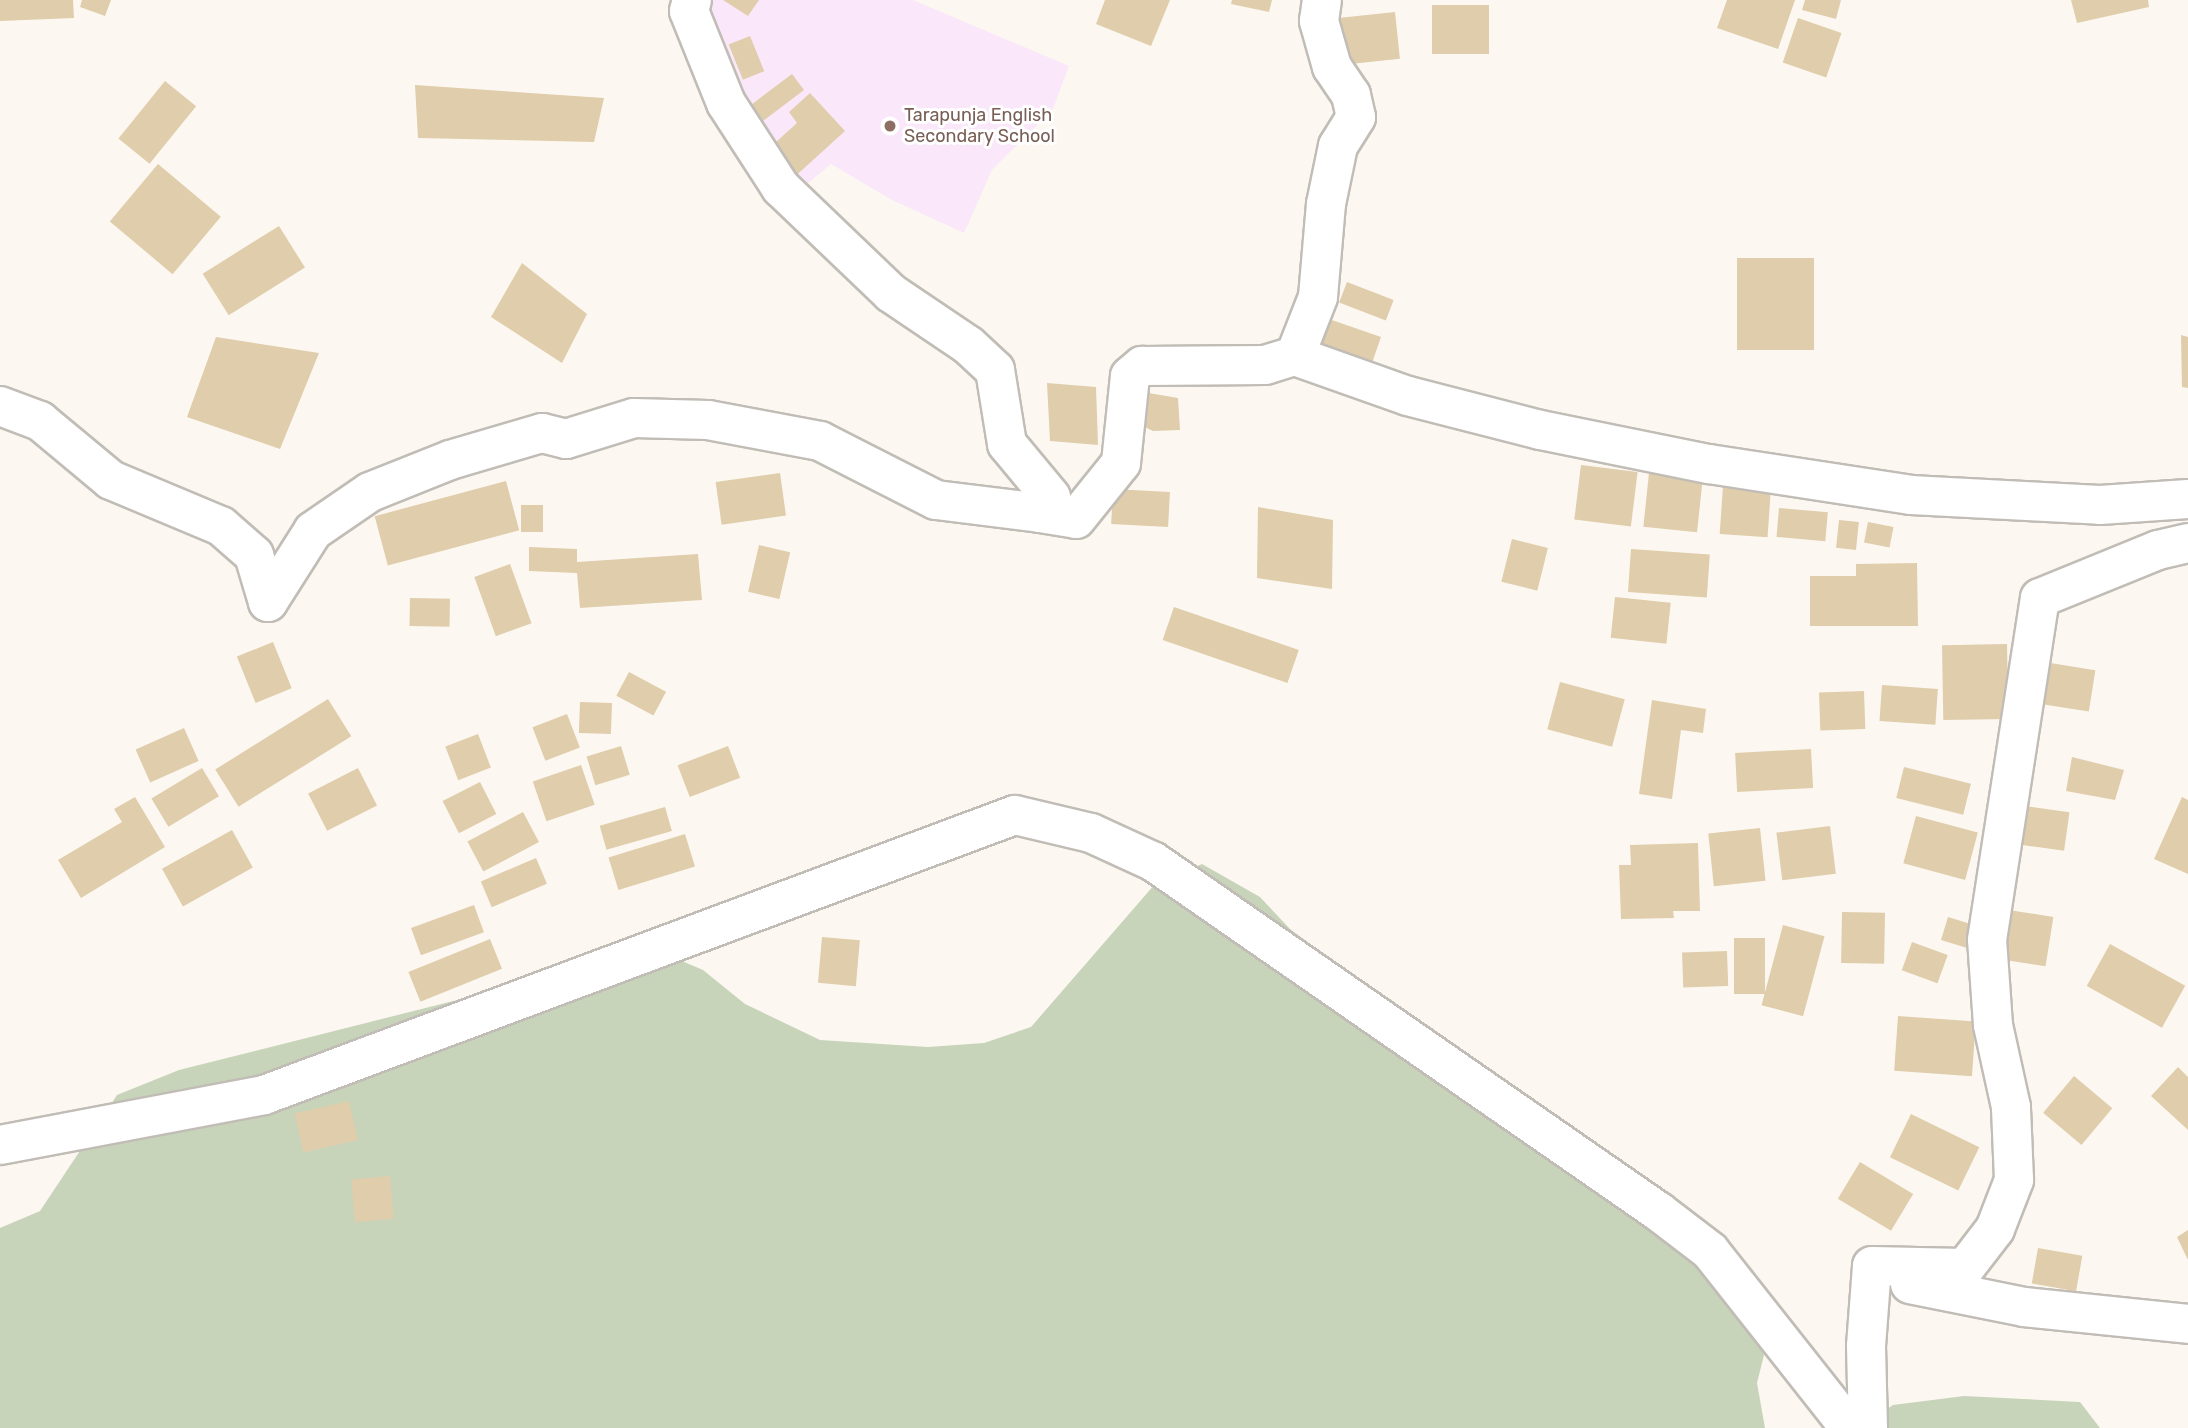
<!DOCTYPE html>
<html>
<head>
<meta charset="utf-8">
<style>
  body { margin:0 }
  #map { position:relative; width:2188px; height:1428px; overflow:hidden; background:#fcf8f1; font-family:Rubik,sans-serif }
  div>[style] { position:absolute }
  .education>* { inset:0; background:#fae8fa }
  .green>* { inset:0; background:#c7d4ba }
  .building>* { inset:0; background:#e0cdab; transform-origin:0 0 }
  .roads { filter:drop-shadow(2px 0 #c1bdb6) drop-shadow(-2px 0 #c1bdb6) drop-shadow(0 2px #c1bdb6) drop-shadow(0 -2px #c1bdb6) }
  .minor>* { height:38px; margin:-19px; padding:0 19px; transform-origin:19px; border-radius:19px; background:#fff }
  .dots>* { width:19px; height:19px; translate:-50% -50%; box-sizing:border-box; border:4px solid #fff; border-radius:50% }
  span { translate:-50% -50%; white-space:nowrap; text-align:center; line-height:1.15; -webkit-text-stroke:6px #fff; paint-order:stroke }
  .education-label { font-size:18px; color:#785e54 }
  .left { translate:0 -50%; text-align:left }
</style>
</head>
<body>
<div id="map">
  <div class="education">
    <div style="clip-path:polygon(674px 0,913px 0,1069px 66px,1053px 109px,992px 170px,964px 233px,892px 200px,831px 164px,784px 203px)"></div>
  </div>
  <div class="green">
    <div style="clip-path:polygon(1202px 864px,1260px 897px,1290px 929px,1338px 965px,1495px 1115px,1724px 1244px,1764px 1355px,1757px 1383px,1765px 1428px,0 1428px,0 1228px,40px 1211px,117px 1095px,179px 1070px,656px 950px,703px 970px,745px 1004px,820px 1040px,928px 1047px,984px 1043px,1031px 1027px,1155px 884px)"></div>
    <div style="clip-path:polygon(1964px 1396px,2080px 1402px,2100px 1428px,1859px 1428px,1893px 1405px)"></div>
  </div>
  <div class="building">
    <div style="clip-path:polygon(0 0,73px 0,74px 18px,0 21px)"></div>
    <div style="clip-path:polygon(82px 0,111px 0,105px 16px,80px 7px)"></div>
    <div style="clip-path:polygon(723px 0,759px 0,748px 16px)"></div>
    <div style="clip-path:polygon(1105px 0,1170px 0,1151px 46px,1096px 24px)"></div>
    <div style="clip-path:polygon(1232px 0,1272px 0,1269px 12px,1231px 4px)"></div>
    <div style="clip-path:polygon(1727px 0,1795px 0,1778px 49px,1717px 28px)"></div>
    <div style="clip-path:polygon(1805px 0,1841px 0,1836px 19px,1802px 10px)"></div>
    <div style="clip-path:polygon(2071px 0,2148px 0,2149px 7px,2077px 23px)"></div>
    <div style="left:1432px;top:5px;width:57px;height:49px"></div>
    <div style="left:1395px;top:12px;width:47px;height:57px;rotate:84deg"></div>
    <div style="left:1798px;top:18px;width:46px;height:47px;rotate:19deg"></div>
    <div style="left:750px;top:36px;width:38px;height:23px;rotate:68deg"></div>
    <div style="left:792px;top:74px;width:20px;height:51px;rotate:53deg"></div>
    <div style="left:165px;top:81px;width:40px;height:74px;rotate:39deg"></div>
    <div style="clip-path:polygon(415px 85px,604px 98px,594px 142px,418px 138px)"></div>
    <div style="clip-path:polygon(810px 93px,845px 131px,790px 181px,765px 152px,797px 123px,789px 112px)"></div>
    <div style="left:158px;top:164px;width:82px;height:75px;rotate:40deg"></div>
    <div style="left:279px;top:226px;width:49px;height:90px;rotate:58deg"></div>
    <div style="left:1737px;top:258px;width:77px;height:92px"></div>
    <div style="clip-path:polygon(522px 263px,587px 314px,562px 363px,491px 317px)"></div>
    <div style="left:1347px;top:282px;width:50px;height:22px;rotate:21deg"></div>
    <div style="left:1329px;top:319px;width:55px;height:30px;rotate:19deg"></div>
    <div style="clip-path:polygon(2181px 335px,2188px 337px,2188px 388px,2182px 387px)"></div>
    <div style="clip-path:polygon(216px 337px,319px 353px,280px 449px,187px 417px)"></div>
    <div style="clip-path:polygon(1047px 383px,1096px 387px,1098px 445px,1050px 441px)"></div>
    <div style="clip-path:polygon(1137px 391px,1178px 398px,1180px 430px,1153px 431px,1134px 422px)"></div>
    <div style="left:1581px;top:465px;width:57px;height:55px;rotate:7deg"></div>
    <div style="left:780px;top:473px;width:43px;height:65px;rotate:82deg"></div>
    <div style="left:1649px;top:473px;width:54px;height:54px;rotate:6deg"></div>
    <div style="left:506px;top:481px;width:51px;height:136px;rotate:75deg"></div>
    <div style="left:1723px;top:486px;width:48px;height:48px;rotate:4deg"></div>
    <div style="left:1113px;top:489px;width:57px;height:35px;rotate:3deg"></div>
    <div style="left:521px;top:505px;width:22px;height:27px"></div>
    <div style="clip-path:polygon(1258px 507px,1333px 520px,1332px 589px,1257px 578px)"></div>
    <div style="left:1779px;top:508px;width:49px;height:29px;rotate:5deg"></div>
    <div style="left:1839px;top:520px;width:20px;height:28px;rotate:6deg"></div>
    <div style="left:1868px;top:522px;width:26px;height:21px;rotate:11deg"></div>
    <div style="left:1512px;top:539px;width:37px;height:44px;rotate:14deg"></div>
    <div style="left:759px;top:545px;width:32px;height:48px;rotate:13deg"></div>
    <div style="clip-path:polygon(529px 547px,577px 549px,577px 562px,698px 554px,702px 600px,580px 608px,577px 573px,529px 571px)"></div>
    <div style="left:1631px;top:549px;width:79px;height:43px;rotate:4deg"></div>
    <div style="clip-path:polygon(1917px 563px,1918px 626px,1810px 626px,1810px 576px,1856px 576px,1856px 564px)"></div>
    <div style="left:510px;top:564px;width:63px;height:38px;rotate:70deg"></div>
    <div style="left:1615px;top:597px;width:56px;height:41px;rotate:6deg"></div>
    <div style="left:410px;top:598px;width:40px;height:28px;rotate:1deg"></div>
    <div style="left:1174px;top:607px;width:132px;height:35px;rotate:19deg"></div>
    <div style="left:273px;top:642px;width:50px;height:39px;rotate:68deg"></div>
    <div style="left:2007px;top:644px;width:75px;height:65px;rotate:89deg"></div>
    <div style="left:2044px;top:662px;width:52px;height:42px;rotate:9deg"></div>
    <div style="left:629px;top:672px;width:42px;height:27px;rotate:28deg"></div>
    <div style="left:1560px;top:682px;width:67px;height:49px;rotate:15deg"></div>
    <div style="left:1882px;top:685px;width:56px;height:36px;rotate:4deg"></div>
    <div style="left:1864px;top:691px;width:38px;height:45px;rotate:88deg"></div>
    <div style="left:328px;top:699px;width:44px;height:133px;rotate:58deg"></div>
    <div style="clip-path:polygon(1652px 700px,1706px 709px,1703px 733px,1681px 730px,1672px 799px,1639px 794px)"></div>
    <div style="left:580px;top:702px;width:32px;height:31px;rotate:2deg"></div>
    <div style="left:567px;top:714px;width:36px;height:37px;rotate:69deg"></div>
    <div style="left:184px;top:728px;width:36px;height:53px;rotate:66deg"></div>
    <div style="left:478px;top:734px;width:36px;height:35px;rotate:69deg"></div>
    <div style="left:621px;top:746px;width:30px;height:36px;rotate:73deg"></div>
    <div style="left:728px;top:746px;width:34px;height:54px;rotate:69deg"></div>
    <div style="left:1811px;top:749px;width:39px;height:76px;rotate:87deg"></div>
    <div style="clip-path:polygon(2072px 757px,2124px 770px,2115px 800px,2066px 791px)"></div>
    <div style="left:581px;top:765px;width:42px;height:51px;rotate:71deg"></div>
    <div style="left:1904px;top:767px;width:69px;height:32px;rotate:14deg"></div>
    <div style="left:202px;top:768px;width:33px;height:59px;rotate:59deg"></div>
    <div style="left:358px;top:768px;width:42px;height:56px;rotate:63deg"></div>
    <div style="left:480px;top:782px;width:36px;height:42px;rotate:63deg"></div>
    <div style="clip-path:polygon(135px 797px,165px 847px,81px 898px,58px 860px,122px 822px,114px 809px)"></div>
    <div style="clip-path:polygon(2182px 797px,2188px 800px,2188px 874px,2154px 859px)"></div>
    <div style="left:2018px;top:805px;width:52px;height:39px;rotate:8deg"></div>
    <div style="left:665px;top:807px;width:25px;height:68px;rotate:74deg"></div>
    <div style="left:523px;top:812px;width:34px;height:63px;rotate:62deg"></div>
    <div style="left:1916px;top:816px;width:64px;height:49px;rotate:15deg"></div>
    <div style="left:1830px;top:826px;width:48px;height:54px;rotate:83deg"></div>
    <div style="left:1760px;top:828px;width:53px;height:52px;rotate:84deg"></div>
    <div style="left:232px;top:830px;width:43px;height:80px;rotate:61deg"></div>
    <div style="left:685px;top:834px;width:34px;height:80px;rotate:73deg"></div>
    <div style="clip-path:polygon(1698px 843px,1700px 911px,1673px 911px,1674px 918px,1621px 919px,1619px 865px,1631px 865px,1630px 845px)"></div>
    <div style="left:536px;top:858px;width:28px;height:60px;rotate:67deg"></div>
    <div style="left:474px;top:905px;width:29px;height:67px;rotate:70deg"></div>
    <div style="left:2003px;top:909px;width:51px;height:50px;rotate:9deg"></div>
    <div style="left:1842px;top:912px;width:43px;height:51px;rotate:1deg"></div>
    <div style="left:1948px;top:917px;width:34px;height:24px;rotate:17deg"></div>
    <div style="left:1783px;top:925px;width:43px;height:83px;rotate:15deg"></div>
    <div style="left:822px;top:937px;width:38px;height:46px;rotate:5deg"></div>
    <div style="left:1734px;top:938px;width:31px;height:56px"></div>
    <div style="left:490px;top:939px;width:32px;height:88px;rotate:68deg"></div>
    <div style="left:1912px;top:942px;width:38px;height:30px;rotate:20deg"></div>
    <div style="left:2110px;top:944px;width:86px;height:48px;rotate:29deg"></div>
    <div style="left:1727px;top:951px;width:35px;height:45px;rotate:88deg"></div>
    <div style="left:1898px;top:1016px;width:78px;height:55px;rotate:4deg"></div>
    <div style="clip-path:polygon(2178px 1067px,2188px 1077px,2188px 1130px,2151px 1096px)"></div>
    <div style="left:2074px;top:1076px;width:50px;height:48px;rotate:40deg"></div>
    <div style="left:349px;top:1101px;width:40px;height:56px;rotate:77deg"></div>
    <div style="left:1911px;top:1114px;width:76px;height:48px;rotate:26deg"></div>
    <div style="left:1860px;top:1162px;width:62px;height:43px;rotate:31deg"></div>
    <div style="left:390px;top:1176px;width:43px;height:39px;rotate:85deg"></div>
    <div style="clip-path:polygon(2188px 1230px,2188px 1260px,2177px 1237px)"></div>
    <div style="left:2038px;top:1248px;width:45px;height:36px;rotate:10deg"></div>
  </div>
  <div class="roads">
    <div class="minor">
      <div style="left:1295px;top:356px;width:120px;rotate:19.5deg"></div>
      <div style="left:1408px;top:396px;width:136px;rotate:14.4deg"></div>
      <div style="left:1540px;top:430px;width:172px;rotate:11.4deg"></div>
      <div style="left:1709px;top:464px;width:204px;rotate:8.7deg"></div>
      <div style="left:1911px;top:495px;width:189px;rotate:3deg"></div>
      <div style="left:2100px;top:505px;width:88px;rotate:-3.9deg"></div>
      <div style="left:0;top:406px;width:43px;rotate:20.6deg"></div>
      <div style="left:40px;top:421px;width:92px;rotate:39.7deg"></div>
      <div style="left:111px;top:480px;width:119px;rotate:22.7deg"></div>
      <div style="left:221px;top:526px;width:44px;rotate:41.3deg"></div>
      <div style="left:254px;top:555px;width:49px;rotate:73.4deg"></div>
      <div style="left:268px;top:602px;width:84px;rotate:-57.6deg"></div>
      <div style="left:313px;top:531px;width:69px;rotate:-34.4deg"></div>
      <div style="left:370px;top:492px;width:86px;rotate:-21.8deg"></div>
      <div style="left:450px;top:460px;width:96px;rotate:-16.4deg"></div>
      <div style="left:542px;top:433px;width:25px;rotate:14deg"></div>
      <div style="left:566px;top:439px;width:71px;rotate:-17.2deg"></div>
      <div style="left:634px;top:418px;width:74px;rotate:1.5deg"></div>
      <div style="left:708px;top:420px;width:114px;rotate:10.6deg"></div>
      <div style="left:820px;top:441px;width:130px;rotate:27deg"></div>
      <div style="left:936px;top:500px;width:105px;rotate:7.1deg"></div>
      <div style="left:1040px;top:513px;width:19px;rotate:-55deg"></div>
      <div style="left:1051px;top:497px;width:69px;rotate:-129.7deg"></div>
      <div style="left:1007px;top:444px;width:75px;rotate:-99.2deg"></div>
      <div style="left:995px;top:370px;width:37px;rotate:-137deg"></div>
      <div style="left:968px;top:345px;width:93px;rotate:-146deg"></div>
      <div style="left:891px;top:293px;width:152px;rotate:-136.3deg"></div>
      <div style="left:781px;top:188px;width:101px;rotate:-122.9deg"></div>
      <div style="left:726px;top:103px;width:99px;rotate:-111.9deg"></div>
      <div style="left:689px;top:11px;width:11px;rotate:-75deg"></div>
      <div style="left:1040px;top:513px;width:36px;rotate:9deg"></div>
      <div style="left:1076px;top:519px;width:72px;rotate:-51.2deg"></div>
      <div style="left:1121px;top:463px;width:87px;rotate:-84.1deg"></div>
      <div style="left:1130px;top:376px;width:16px;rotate:-40deg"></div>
      <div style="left:1142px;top:366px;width:123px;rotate:-0.5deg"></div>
      <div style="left:1265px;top:365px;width:31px;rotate:-17deg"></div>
      <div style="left:1295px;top:356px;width:63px;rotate:-68.7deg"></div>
      <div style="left:1318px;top:297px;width:93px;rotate:-85.1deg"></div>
      <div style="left:1326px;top:204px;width:59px;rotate:-78.3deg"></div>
      <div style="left:1338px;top:146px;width:34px;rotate:-58deg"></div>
      <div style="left:1356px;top:117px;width:23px;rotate:-103deg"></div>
      <div style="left:1351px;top:95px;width:34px;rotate:-124deg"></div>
      <div style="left:1332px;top:67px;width:48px;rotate:-105.8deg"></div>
      <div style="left:1319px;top:21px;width:21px;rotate:-82deg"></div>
      <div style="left:0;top:1145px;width:269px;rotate:-10.7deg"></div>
      <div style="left:264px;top:1095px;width:801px;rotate:-20.45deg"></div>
      <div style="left:1015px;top:815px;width:78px;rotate:13.3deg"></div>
      <div style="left:1091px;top:833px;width:69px;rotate:24.7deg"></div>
      <div style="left:1154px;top:862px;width:614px;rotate:34.72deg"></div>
      <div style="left:1659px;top:1212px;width:64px;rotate:37.4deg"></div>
      <div style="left:1710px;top:1251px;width:226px;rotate:51.7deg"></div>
      <div style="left:1910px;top:1284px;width:116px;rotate:11.4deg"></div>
      <div style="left:2024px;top:1307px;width:165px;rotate:5.9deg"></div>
      <div style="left:1868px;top:1428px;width:82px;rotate:-91.4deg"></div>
      <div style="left:1866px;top:1346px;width:80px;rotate:-85.7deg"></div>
      <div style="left:1872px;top:1266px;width:93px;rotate:1.2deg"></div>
      <div style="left:1965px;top:1268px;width:49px;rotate:-52.4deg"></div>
      <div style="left:1995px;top:1229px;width:53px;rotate:-68.8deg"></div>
      <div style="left:2014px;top:1180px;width:73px;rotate:-92.4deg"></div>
      <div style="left:2011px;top:1107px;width:84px;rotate:-102.4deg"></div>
      <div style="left:1993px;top:1025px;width:85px;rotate:-94deg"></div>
      <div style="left:1987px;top:940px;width:346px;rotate:-81.2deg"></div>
      <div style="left:2040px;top:598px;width:127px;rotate:-22.1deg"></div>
      <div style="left:2158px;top:550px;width:31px;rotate:-13deg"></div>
    </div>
  </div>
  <div class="dots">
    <div style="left:890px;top:126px;background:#8d6e63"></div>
  </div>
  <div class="education-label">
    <span class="left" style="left:904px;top:126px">Tarapunja English<br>Secondary School</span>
  </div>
</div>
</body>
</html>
